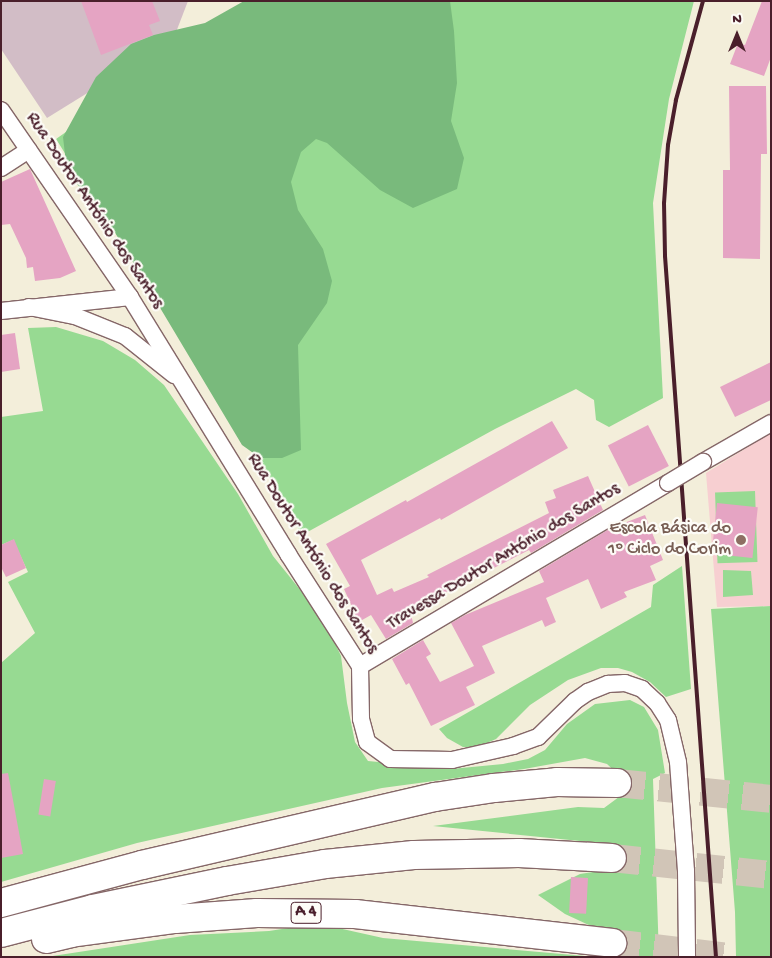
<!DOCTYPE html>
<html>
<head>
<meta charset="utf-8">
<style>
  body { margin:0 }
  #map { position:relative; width:772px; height:958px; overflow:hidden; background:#f3eeda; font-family:"Gochi Hand",sans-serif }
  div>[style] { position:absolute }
  .built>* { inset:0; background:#f7cfd1 }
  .industrial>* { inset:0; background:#d2bdc6 }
  .green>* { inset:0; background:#97da92; transform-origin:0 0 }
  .forest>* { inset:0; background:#79ba7c }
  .building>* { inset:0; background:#e5a4c3; transform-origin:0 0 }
  .motorway-tunnel>* { height:28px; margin-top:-14px; transform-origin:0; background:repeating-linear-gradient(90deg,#d1c5b7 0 28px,transparent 0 42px) }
  .roads { filter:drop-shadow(1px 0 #856768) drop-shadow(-1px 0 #856768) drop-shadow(0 1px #856768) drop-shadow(0 -1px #856768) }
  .minor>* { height:16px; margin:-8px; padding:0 8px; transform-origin:8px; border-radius:8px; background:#fff }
  .motorway>* { height:28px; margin:-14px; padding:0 14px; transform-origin:14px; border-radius:14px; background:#fff }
  .rail>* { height:4px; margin:-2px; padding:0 2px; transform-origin:2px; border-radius:2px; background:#4a1f2b }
  .bridges { filter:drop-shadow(1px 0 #856768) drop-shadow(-1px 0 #856768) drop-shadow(0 1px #856768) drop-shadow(0 -1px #856768) }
  .minor-bridge>* { height:16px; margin:-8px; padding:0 8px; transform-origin:8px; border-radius:8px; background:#fff }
  .dots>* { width:14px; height:14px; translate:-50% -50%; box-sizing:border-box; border:2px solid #fdfcf7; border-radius:50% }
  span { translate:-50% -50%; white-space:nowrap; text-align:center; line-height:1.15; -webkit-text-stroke:4.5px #fdfcf7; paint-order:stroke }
  .shield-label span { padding:1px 4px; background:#fdfcf7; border:1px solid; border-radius:4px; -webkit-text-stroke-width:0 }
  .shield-label { font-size:16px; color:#4a1f2b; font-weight:700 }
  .street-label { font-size:18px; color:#4a1f2b }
  .education-label { font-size:18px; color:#785e54 }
  .right { translate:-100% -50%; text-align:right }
  .frame { position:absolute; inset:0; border:2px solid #4a1f2b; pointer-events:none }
  .north { position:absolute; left:712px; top:10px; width:50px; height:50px; -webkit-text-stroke:4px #fdfcf7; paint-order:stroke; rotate:0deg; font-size:14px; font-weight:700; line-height:20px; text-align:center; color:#4a1f2b }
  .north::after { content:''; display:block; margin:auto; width:18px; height:22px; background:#4a1f2b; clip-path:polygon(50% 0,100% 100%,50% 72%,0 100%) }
</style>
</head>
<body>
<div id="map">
  <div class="built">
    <div style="clip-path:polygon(771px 433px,771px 606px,717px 607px,706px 473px)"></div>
  </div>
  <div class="industrial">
    <div style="clip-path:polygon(1px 1px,188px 1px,173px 40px,47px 118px,1px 49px)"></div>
  </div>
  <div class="green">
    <div style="clip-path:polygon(252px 1px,694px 1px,669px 99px,653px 203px,663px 398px,609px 427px,596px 420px,594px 400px,576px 389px,495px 429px,302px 535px,272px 482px,56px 139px)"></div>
    <div style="clip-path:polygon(56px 327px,103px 341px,135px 360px,164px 385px,238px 494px,273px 556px,318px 612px,333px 639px,341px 656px,347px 703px,355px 742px,368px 761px,451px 769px,503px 764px,528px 759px,545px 750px,567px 724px,595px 704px,630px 700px,644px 707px,658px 730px,665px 773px,653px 779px,659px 957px,609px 957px,620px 949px,612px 931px,591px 926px,565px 914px,538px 895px,580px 874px,612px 869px,615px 850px,610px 844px,433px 826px,578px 807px,604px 808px,623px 794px,625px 781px,607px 764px,585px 758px,524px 769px,382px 788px,137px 843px,1px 882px,1px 663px,35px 633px,8px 582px,28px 572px,13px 540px,1px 545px,1px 417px,43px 411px,28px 328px)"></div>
    <div style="left:755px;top:491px;width:71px;height:40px;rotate:88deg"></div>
    <div style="clip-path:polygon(682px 566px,691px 689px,666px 697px,650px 682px,632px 672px,618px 668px,601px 668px,568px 680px,530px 705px,496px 739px,478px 747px,463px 747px,447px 738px,439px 729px,651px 607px,653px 585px)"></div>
    <div style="clip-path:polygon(723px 570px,751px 571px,753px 595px,723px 597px)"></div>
    <div style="clip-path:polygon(771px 606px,771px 957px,736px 957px,735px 912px,711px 609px)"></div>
    <div style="clip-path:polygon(295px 927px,338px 928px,383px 938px,596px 957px,46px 957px,190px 935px,269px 931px)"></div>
  </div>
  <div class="forest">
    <div style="clip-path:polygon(244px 1px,450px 1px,454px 31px,457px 83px,451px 121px,464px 158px,457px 189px,413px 208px,380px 190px,327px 143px,316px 139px,301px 152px,291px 182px,298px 210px,323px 249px,332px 281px,327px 303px,298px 345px,301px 450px,282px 458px,260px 458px,242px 445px,110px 224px,67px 172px,63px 137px,96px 77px,131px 44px,154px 35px,205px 23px)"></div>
  </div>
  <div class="building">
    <div style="clip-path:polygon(81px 1px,152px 1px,160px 21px,149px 25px,153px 35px,101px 55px)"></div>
    <div style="clip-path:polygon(762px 1px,771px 1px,771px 57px,764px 76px,730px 64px,738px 43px,745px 45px)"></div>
    <div style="clip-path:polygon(729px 86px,766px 86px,767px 154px,761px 154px,760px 259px,723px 258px,723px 170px,730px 170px)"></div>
    <div style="clip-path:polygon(30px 169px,76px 271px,60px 278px,35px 281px,33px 267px,27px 268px,26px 258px,10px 224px,1px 225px,1px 182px)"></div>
    <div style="clip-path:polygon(15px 333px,20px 369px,1px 372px,1px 335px)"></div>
    <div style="clip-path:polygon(771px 362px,771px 400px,735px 417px,720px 387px)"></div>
    <div style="clip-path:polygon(552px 421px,568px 448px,441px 520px,440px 518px,361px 560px,377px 595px,392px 588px,394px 592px,429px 577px,427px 575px,549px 513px,545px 502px,556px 498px,553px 490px,588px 476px,603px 510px,531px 553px,529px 550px,435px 598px,438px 602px,411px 614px,413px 623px,386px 639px,371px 615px,355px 624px,348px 610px,352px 607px,344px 589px,350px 586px,326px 544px,406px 500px,407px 502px)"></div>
    <div style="left:648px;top:425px;width:46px;height:45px;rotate:63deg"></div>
    <div style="left:717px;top:503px;width:41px;height:51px;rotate:6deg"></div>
    <div style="clip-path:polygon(645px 515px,663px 560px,650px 566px,656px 580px,624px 592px,627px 597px,601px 609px,588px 579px,546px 598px,556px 622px,545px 627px,542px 620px,482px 646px,495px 673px,466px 687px,475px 705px,431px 726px,409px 683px,406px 685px,392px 659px,423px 640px,431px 654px,426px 657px,440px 682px,474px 666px,451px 623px,465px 615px,544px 582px,539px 571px,611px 528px)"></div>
    <div style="clip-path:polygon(14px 539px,26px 568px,6px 577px,1px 567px,1px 545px)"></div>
    <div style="clip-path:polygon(8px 773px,23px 854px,1px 858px,1px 774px)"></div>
    <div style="left:44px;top:779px;width:12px;height:36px;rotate:9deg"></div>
    <div style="left:571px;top:877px;width:17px;height:36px;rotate:3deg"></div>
  </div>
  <div class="motorway-tunnel">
    <div style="left:617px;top:783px;width:155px;rotate:5.9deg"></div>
    <div style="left:612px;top:858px;width:160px;rotate:6.1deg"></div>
    <div style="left:612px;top:943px;width:119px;rotate:6.8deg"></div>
  </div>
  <div class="roads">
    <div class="minor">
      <div style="left:1px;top:110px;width:227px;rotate:55.4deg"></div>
      <div style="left:130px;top:297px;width:302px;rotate:58.4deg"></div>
      <div style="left:288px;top:554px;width:133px;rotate:57.3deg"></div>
      <div style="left:360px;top:666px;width:53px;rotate:88.9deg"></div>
      <div style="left:361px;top:719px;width:24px;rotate:75deg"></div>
      <div style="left:367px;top:742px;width:29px;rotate:36deg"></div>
      <div style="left:390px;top:759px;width:62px;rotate:0.9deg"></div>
      <div style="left:452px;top:760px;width:63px;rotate:-12.9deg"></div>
      <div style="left:513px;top:746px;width:27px;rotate:-20deg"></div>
      <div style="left:538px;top:737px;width:52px;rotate:-44.2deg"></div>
      <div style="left:575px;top:701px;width:16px;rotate:-35deg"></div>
      <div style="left:588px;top:692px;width:22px;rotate:-22deg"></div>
      <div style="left:608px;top:684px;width:17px;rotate:-3deg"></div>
      <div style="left:625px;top:683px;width:18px;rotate:19deg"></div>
      <div style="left:642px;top:689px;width:21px;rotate:43deg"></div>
      <div style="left:657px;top:703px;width:20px;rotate:57deg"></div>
      <div style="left:668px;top:720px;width:43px;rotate:76.6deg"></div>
      <div style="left:678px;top:762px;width:109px;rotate:85.8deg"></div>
      <div style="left:686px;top:871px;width:86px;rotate:89.3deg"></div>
      <div style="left:1px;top:168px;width:33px;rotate:-33deg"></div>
      <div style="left:29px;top:307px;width:47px;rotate:11.1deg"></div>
      <div style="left:75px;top:316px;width:54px;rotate:21.8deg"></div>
      <div style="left:125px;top:336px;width:63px;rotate:38.5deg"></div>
      <div style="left:1px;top:311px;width:130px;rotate:-6.2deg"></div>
      <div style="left:703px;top:462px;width:78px;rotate:-29.8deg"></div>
      <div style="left:360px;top:666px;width:358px;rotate:-30.7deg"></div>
    </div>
    <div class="motorway">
      <div style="left:1px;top:903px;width:146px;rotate:-15.1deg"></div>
      <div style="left:142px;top:865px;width:301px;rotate:-13.1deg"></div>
      <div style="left:435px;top:797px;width:60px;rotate:-8.7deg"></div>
      <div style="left:494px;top:788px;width:63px;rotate:-5.4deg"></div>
      <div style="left:557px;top:782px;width:60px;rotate:1deg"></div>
      <div style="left:1px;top:933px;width:95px;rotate:-14.6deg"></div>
      <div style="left:93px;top:909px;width:137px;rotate:-11.8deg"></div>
      <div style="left:227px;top:881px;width:99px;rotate:-9.8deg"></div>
      <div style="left:325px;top:864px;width:89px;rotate:-5.8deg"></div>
      <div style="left:414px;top:855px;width:105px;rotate:-1.1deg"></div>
      <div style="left:519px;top:853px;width:93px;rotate:3.1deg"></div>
      <div style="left:46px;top:939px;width:26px;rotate:-13deg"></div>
      <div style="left:71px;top:933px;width:105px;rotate:-7.7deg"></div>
      <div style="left:175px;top:919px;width:82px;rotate:-4.2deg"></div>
      <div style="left:257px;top:913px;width:98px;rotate:0.6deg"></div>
      <div style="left:355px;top:914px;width:259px;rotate:6.4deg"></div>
    </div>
  </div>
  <div class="rail">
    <div style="left:703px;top:1px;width:103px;rotate:105.3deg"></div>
    <div style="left:676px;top:100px;width:46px;rotate:100.1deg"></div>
    <div style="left:668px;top:145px;width:58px;rotate:93.9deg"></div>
    <div style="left:664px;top:203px;width:53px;rotate:88.9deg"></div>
    <div style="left:665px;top:256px;width:703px;rotate:85.84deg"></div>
  </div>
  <div class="bridges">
    <div class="minor-bridge">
      <div style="left:668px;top:483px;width:41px;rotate:-31deg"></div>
    </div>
  </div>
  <div class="dots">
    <div style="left:741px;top:540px;background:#8d6e63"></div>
  </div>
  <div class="shield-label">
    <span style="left:306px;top:913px">A 4</span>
  </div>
  <div class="street-label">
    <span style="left:94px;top:211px;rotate:56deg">Rua Doutor António dos Santos</span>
    <span style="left:312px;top:554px;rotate:58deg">Rua Doutor António dos Santos</span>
    <span style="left:504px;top:557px;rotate:-31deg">Travessa Doutor António dos Santos</span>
  </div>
  <div class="education-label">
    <span class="right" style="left:731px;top:540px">Escola Básica do<br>1º Ciclo do Corim</span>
  </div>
  <div class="frame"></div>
  <div class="north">N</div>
</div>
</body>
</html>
